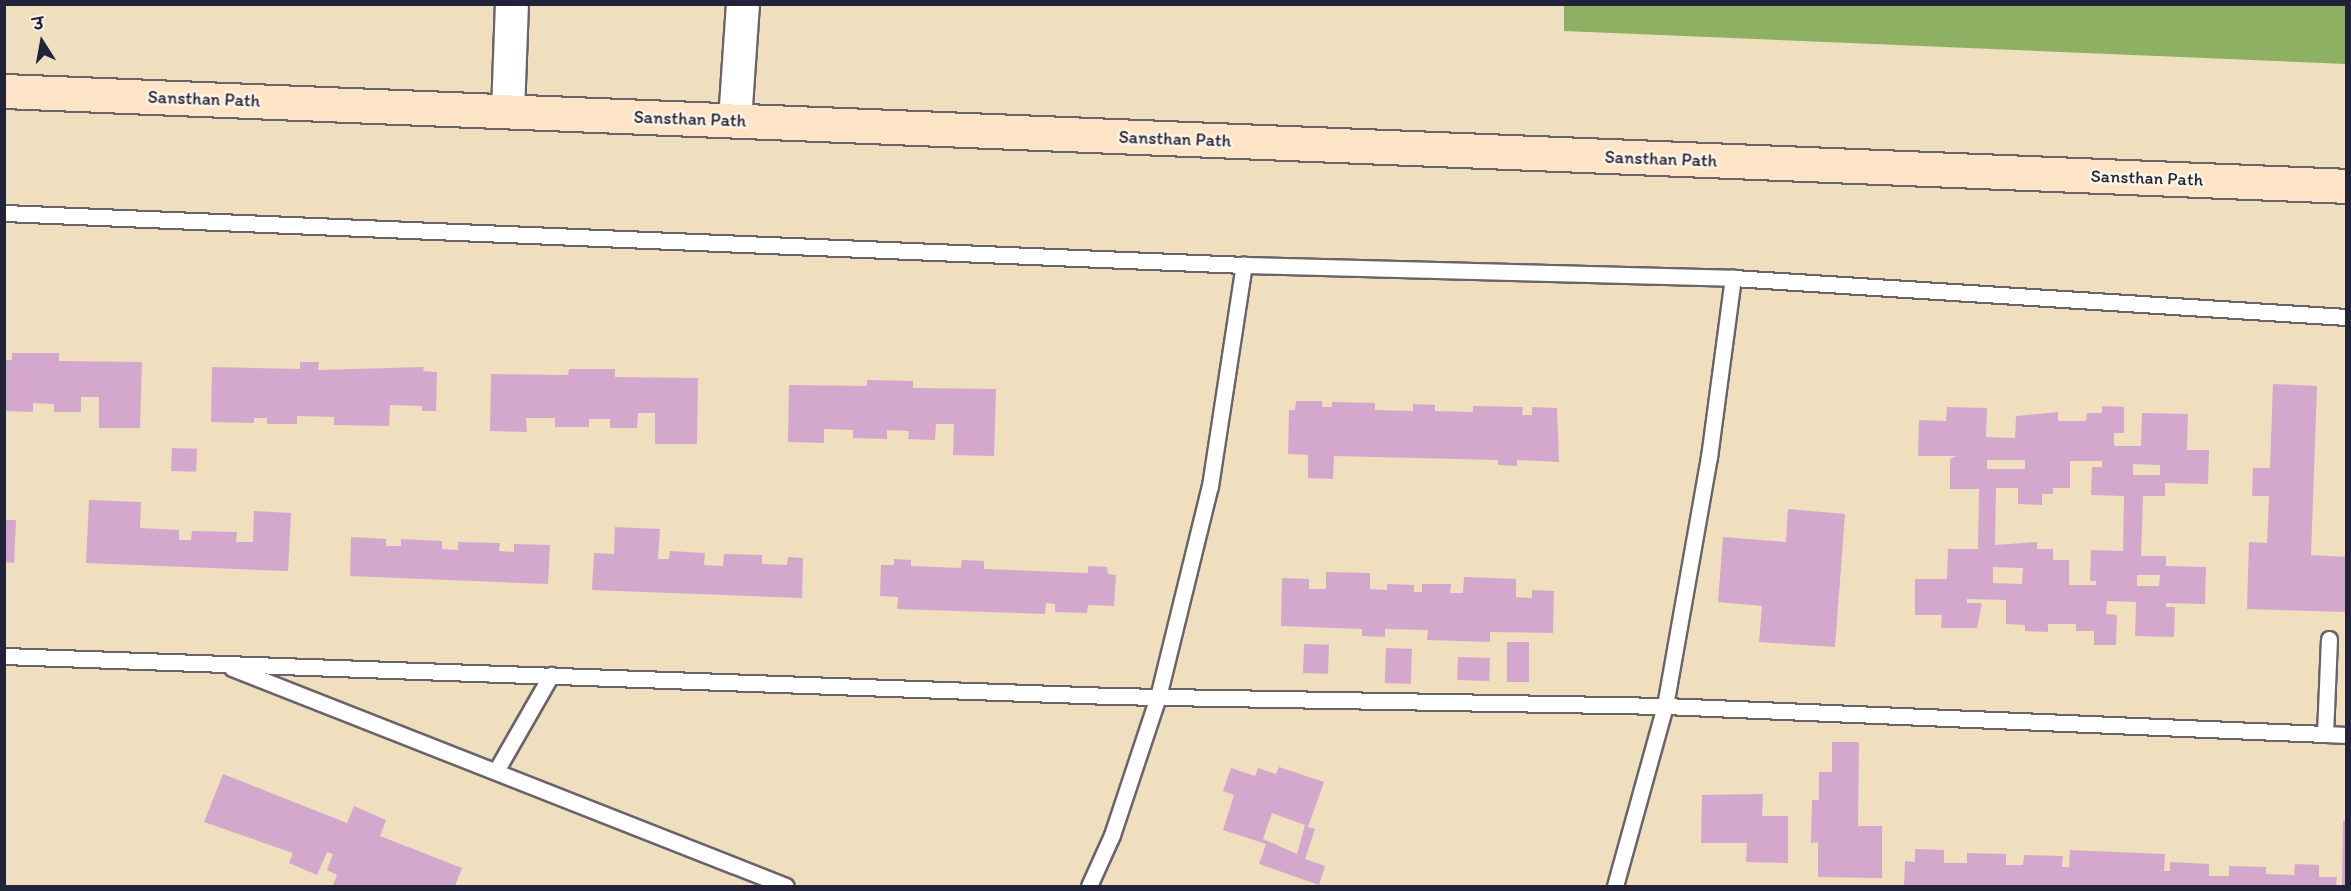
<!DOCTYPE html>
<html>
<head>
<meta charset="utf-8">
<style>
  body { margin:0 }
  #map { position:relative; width:2351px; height:891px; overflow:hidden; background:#efdfbe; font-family:Itim,"Playpen Sans Deva",sans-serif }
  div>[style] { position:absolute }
  .forest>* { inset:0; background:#8db063 }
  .building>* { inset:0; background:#d3a8cc; transform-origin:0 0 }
  .roads { filter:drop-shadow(2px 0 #6a6469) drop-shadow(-2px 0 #6a6469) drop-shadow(0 2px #6a6469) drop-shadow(0 -2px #6a6469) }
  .lane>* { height:15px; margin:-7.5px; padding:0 7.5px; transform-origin:7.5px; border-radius:7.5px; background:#fff }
  .street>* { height:32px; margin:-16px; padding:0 16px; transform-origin:16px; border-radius:16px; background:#fff }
  .secondary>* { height:33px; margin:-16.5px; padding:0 16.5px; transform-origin:16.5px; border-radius:16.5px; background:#fee4c6 }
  span { translate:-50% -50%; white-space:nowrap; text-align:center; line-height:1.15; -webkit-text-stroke:5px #fcf5e5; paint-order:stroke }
  .street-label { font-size:18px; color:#22223b }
  .frame { position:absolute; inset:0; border:6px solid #22223b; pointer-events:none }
  .north { position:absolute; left:12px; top:12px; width:60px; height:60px; -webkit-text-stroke:4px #fcf5e5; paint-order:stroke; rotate:349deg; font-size:16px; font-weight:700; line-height:24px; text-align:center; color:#22223b }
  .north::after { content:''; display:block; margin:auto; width:21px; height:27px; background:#22223b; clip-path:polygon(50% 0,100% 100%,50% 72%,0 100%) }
</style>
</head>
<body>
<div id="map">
  <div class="forest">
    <div style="clip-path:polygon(1564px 5px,2346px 5px,2346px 64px,1564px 31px)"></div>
  </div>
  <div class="building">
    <div style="clip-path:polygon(12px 353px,59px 353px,59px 361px,142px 362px,140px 428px,99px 428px,99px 397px,81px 397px,81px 412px,54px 412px,54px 404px,33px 403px,33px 412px,4px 411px,4px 360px,12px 360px)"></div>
    <div style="clip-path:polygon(300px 362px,319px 362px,318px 370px,424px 367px,423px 371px,437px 372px,436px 411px,422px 411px,422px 406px,390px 405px,389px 426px,334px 425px,334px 417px,297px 416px,297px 424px,267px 424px,267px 418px,254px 418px,254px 423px,211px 422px,212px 367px,300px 369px)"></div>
    <div style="clip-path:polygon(569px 369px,615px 369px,615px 377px,698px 378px,697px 444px,655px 444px,655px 413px,638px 413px,637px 428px,610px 428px,610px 419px,589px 419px,589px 427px,555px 427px,555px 418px,526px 418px,527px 432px,490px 431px,491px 374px,568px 375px)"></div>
    <div style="clip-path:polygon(867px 380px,913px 381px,913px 388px,996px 389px,994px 456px,953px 455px,954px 424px,936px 424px,935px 440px,908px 439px,909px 431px,887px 430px,887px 439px,853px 438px,853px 430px,824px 429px,824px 443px,788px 442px,789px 385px,867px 386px)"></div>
    <div style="clip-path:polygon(2273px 384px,2317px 386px,2311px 555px,2346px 557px,2346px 612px,2247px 609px,2249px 542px,2267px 543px,2269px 496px,2252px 496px,2253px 468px,2270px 468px)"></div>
    <div style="clip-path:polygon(1296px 401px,1322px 401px,1322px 407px,1332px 407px,1332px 402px,1375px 403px,1375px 410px,1413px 411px,1413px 404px,1435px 405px,1435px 411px,1473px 412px,1473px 406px,1523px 407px,1522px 415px,1532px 415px,1532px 407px,1557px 408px,1559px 462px,1517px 460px,1517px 466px,1498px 465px,1498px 460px,1334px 456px,1333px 479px,1308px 478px,1308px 455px,1288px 454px,1289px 410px,1295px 410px)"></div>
    <div style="clip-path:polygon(evenodd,2102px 406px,2124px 407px,2124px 433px,2114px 433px,2114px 446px,2141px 446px,2142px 413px,2188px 414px,2187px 450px,2209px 450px,2208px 484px,2165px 483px,2165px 496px,2143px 496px,2141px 556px,2166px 556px,2166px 566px,2206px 567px,2205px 604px,2166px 603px,2166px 607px,2175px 607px,2174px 637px,2135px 636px,2136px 602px,2107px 601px,2106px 614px,2117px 615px,2116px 645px,2094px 645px,2094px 631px,2076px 631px,2076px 624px,2048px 624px,2048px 632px,2025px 631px,2025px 625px,2006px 624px,2006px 600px,1967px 599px,1967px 603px,1982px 603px,1977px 628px,1941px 628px,1942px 615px,1915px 615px,1915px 579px,1947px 579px,1948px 549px,1978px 549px,1979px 489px,1950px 489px,1950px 459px,1957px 456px,1918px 456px,1919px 420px,1946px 421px,1947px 407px,1987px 408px,1986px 437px,2015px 438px,2016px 416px,2058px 412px,2058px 421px,2086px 421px,2087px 413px,2102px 413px,2102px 406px,1987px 460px,2025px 460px,2025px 469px,1987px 469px,1987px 460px,2102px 406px,2070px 461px,2102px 461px,2102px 467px,2092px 467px,2091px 495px,2124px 496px,2123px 551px,2091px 550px,2090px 581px,2096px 581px,2096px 585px,2069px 585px,2069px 560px,2053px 560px,2053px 549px,2037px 549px,2037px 542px,1995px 545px,1996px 488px,2018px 488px,2018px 504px,2042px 505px,2042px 494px,2053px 494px,2053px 488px,2070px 488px,2070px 461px,2102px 406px,2133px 464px,2160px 465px,2160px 475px,2133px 475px,2133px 464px,2102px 406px,1993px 567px,2023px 568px,2022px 584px,1993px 583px,1993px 567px,2102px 406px,2137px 575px,2160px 575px,2159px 586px,2137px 586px,2137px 575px)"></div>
    <div style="left:172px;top:448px;width:25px;height:23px;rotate:2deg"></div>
    <div style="clip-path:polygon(89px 500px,141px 502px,140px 528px,179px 530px,179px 540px,191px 540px,192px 531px,237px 532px,236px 542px,253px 542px,254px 511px,291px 513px,288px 571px,86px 563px)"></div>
    <div style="clip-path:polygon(1788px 509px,1845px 514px,1835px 647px,1759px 642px,1762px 606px,1718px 602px,1723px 537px,1786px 542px)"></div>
    <div style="clip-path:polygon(5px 520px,16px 520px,14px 563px,5px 562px)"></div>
    <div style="clip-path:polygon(615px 527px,660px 529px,658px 559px,669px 559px,670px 551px,705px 553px,704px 565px,723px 566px,724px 554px,762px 555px,762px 564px,787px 565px,788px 557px,803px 558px,802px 598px,592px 590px,594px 553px,614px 554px)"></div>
    <div style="clip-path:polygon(351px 537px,386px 539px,386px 546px,401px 546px,401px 539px,442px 541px,442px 549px,458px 550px,458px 542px,500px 543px,499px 551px,514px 552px,514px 544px,550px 545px,548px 584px,350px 576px)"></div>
    <div style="clip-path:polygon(894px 559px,911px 560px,911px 566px,961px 568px,962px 560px,984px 561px,984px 569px,1088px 573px,1088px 566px,1107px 567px,1108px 574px,1116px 575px,1114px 606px,1088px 605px,1087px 613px,1055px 612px,1055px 604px,1046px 603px,1045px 614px,897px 609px,898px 597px,880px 596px,881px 565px,894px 565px)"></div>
    <div style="clip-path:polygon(1326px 572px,1370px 573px,1370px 589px,1387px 590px,1387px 584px,1414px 585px,1414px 592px,1422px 592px,1422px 584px,1451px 584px,1450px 593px,1463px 593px,1464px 577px,1516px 579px,1516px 597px,1532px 598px,1532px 590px,1554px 591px,1553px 633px,1490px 632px,1490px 642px,1427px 640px,1428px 630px,1385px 629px,1385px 637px,1362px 636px,1362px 629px,1281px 626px,1282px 578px,1309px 579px,1309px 589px,1326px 589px)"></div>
    <div style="left:1507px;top:642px;width:22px;height:40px"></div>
    <div style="left:1304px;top:644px;width:25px;height:29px;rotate:2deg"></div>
    <div style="left:1386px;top:648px;width:26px;height:35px;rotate:2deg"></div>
    <div style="left:1458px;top:657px;width:32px;height:23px;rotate:2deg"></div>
    <div style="clip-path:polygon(1832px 742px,1859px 742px,1858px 826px,1882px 826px,1882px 878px,1818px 877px,1818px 842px,1811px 843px,1812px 800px,1819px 800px,1819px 772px,1832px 772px)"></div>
    <div style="clip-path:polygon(evenodd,1279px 767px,1324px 782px,1308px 827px,1315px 829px,1305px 859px,1325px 866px,1319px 885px,1259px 864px,1266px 844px,1223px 830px,1234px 795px,1223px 791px,1231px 768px,1255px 776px,1258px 768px,1276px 774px,1279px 767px,1272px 813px,1305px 825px,1297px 854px,1263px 839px,1272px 813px)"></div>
    <div style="clip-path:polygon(223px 774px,347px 823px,354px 806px,386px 820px,380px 836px,462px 868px,455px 886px,338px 886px,333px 885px,337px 875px,327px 870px,333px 854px,327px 852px,317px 875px,289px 863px,293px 853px,204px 822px)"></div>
    <div style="clip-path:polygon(1763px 794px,1762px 816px,1788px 816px,1788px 863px,1746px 862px,1747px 843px,1701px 843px,1702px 795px)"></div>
    <div style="clip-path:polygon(2343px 821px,2346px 821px,2346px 886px,2342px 886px)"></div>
    <div style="clip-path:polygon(1915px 849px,1944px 850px,1944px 863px,1967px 863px,1967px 853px,2006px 854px,2006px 865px,2023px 865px,2024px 855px,2063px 856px,2062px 867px,2069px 867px,2070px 850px,2165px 854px,2164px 871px,2170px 871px,2170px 862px,2209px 864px,2209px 876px,2229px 876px,2229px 866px,2266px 867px,2266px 874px,2294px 875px,2295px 864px,2319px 865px,2319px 877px,2337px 877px,2336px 886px,1904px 886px,1905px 861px,1915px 862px)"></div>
  </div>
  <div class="roads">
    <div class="lane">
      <div style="left:4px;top:213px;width:1241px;rotate:2.4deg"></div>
      <div style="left:1244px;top:265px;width:489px;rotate:1.5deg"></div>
      <div style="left:1733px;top:278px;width:614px;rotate:3.64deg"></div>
      <div style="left:4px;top:656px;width:1107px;rotate:2.07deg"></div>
      <div style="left:1110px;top:696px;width:555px;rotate:1.03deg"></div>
      <div style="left:1665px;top:706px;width:661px;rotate:2.43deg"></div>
      <div style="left:2325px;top:734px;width:95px;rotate:-87.6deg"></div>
      <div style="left:232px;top:668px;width:595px;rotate:21.48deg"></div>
      <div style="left:2325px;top:734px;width:21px;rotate:3deg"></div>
      <div style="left:496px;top:771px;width:111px;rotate:-60.2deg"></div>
      <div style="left:1089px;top:886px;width:56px;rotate:-65.7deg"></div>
      <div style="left:1112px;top:835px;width:145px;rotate:-71.6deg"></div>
      <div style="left:1158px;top:697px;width:217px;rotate:-76.2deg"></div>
      <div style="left:1210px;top:486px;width:224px;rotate:-81.3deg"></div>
      <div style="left:1615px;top:886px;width:187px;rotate:-74.5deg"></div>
      <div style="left:1665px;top:706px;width:253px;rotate:-80deg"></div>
      <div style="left:1709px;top:457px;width:181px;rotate:-82.4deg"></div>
    </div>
    <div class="street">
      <div style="left:508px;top:112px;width:108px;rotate:-87.9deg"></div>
      <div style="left:735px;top:121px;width:117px;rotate:-86.1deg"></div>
    </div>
    <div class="secondary">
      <div style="left:4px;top:91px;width:2344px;rotate:2.32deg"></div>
    </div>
  </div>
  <div class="street-label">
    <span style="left:204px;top:99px;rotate:2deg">Sansthan Path</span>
    <span style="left:690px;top:119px;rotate:2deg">Sansthan Path</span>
    <span style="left:1175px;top:139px;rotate:2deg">Sansthan Path</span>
    <span style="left:1661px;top:159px;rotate:2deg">Sansthan Path</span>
    <span style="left:2147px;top:178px;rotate:2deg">Sansthan Path</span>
  </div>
  <div class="frame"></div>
  <div class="north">उ</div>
</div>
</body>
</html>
